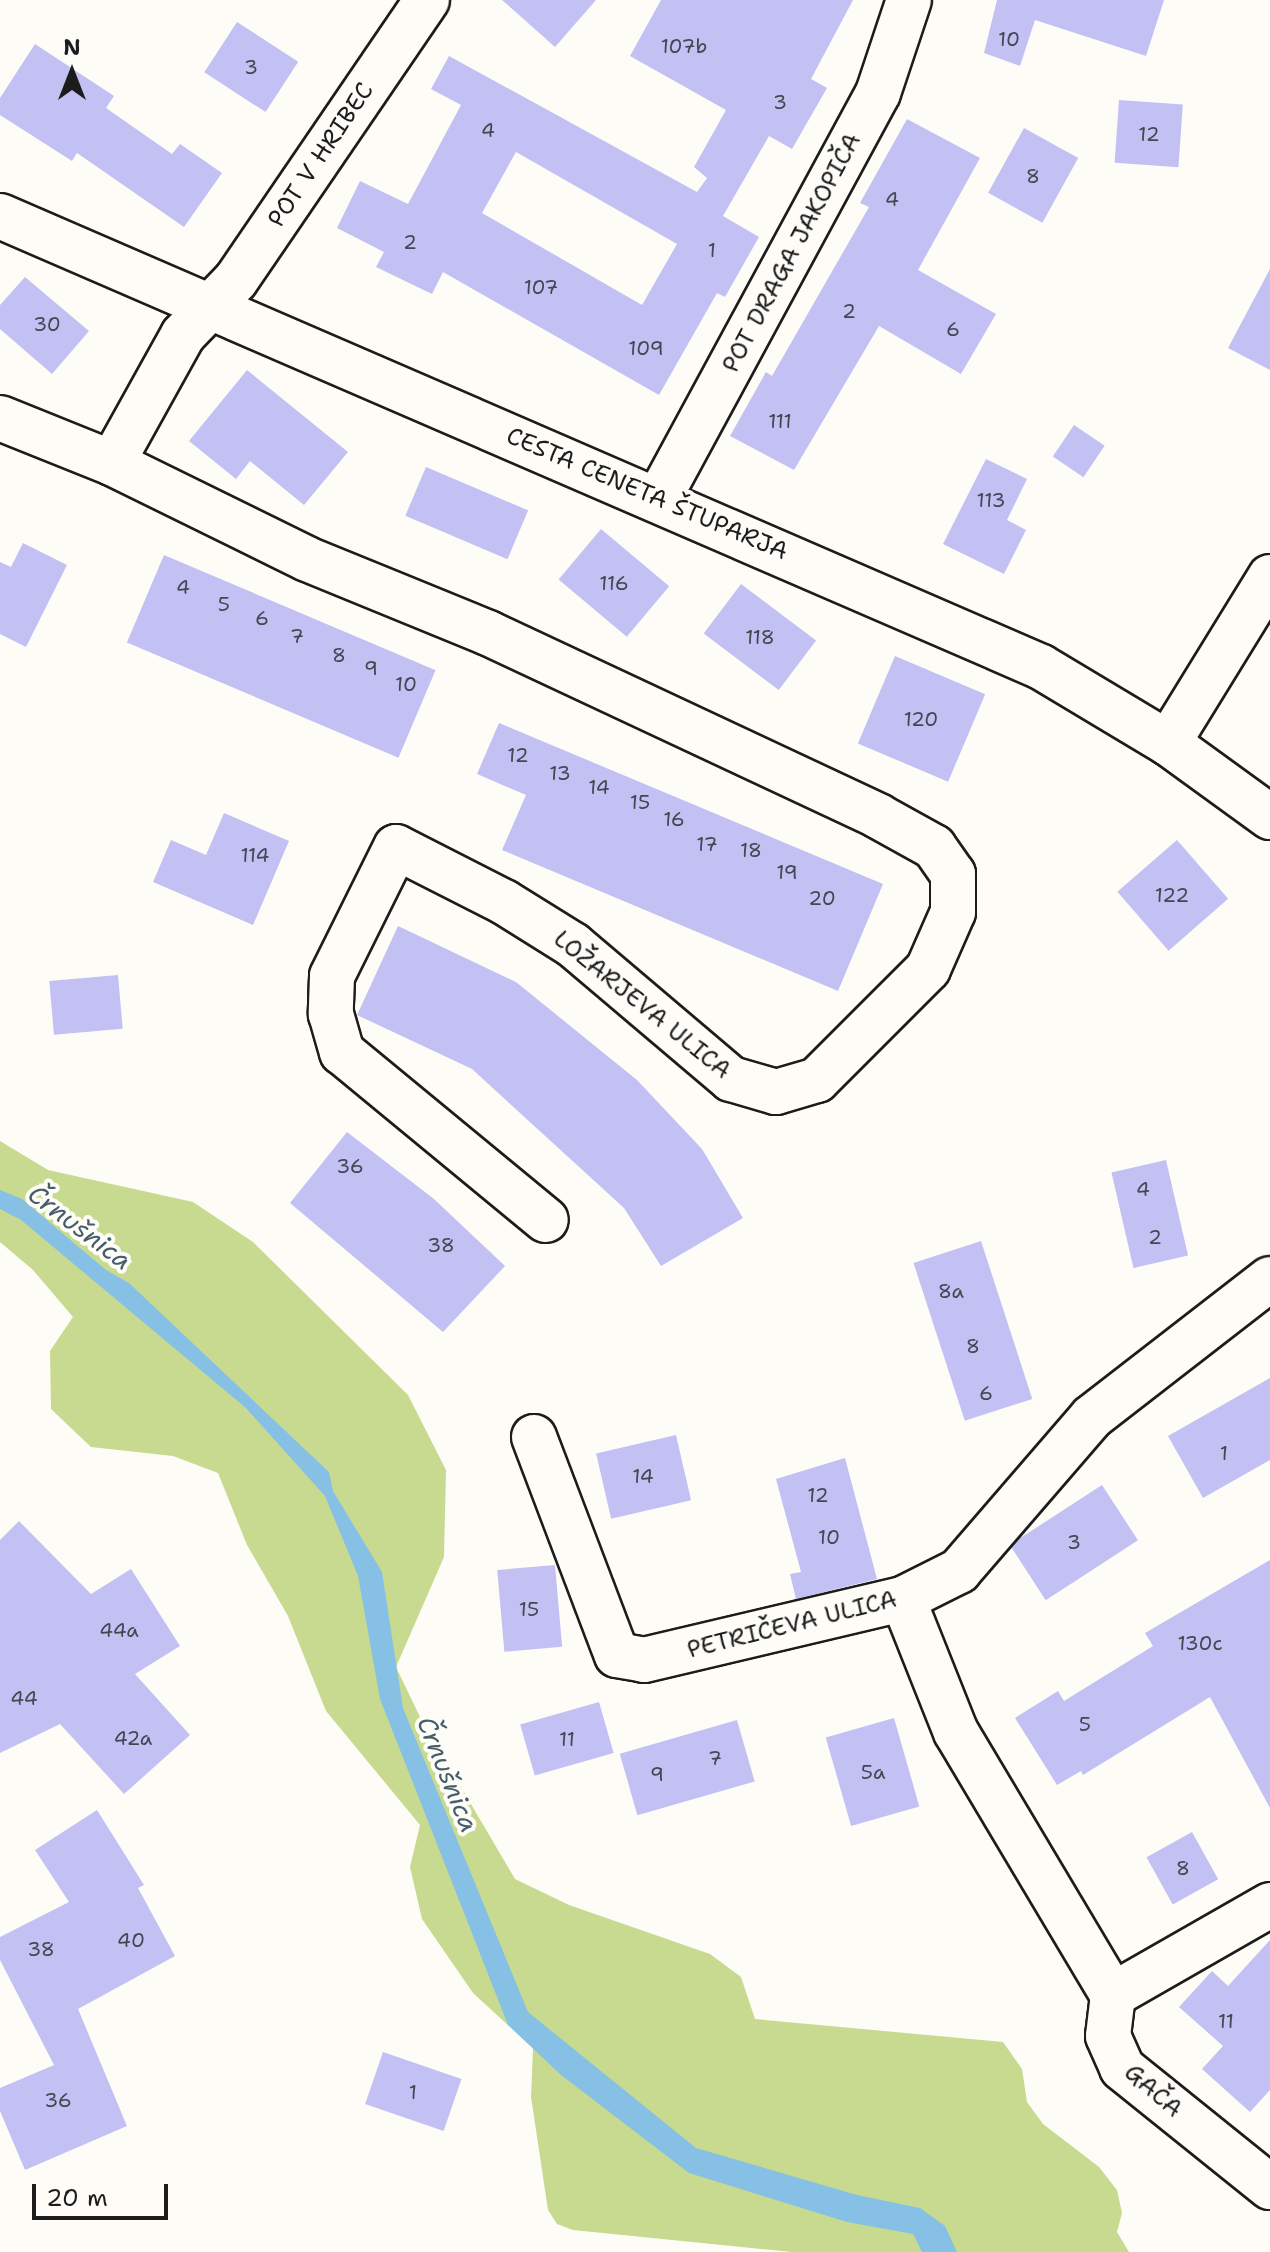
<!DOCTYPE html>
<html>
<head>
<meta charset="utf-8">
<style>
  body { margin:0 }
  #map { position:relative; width:1270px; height:2252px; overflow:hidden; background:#fdfcf7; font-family:"Shantell Sans",sans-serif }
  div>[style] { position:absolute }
  .green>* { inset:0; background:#c8da8f }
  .water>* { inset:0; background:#86c1e5 }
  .building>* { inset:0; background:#c3c1f3; transform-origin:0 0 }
  .roads { filter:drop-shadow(2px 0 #1c1c1c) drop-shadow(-2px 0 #1c1c1c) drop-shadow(0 2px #1c1c1c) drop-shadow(0 -2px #1c1c1c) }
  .minor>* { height:44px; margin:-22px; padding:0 22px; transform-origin:22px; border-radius:22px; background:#fdfcf7 }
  span { translate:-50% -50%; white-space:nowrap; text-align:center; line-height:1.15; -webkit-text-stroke:8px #fdfcf7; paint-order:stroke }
  .number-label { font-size:20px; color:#464552 }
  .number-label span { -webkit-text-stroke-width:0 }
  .street-label { font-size:24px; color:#1c1c1c }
  .water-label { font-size:26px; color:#465e6c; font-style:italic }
  .north { position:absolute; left:32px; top:32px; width:80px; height:80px; -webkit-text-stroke:6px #fdfcf7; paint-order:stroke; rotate:0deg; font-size:22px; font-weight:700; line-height:32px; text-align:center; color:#1c1c1c }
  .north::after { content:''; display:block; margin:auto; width:28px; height:36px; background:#1c1c1c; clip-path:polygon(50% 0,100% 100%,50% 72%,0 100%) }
  .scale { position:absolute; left:32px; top:2184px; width:136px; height:36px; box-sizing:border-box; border:4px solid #1c1c1c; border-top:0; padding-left:10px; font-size:24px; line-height:28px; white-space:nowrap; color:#1c1c1c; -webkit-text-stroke:6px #fdfcf7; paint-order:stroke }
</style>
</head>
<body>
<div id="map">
  <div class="green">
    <div style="clip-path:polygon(0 1141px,48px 1170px,193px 1202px,253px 1242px,408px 1395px,446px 1470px,444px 1557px,396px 1667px,421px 1719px,515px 1879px,569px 1905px,710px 1954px,741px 1977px,755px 2019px,1003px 2042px,1022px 2069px,1027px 2102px,1043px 2124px,1099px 2167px,1117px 2190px,1122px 2213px,1117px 2232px,1129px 2252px,792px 2252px,573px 2230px,557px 2224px,548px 2210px,531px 2097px,533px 2048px,473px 1993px,422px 1919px,410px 1867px,420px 1825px,326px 1711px,288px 1616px,247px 1545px,218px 1473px,173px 1456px,91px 1447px,51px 1409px,50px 1351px,73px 1317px,33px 1270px,0 1242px)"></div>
  </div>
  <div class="water">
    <div style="clip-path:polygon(0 1190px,22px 1199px,106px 1270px,129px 1283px,329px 1472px,333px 1491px,382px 1572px,403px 1708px,528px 2012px,696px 2148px,857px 2195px,920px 2208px,945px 2226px,957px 2252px,922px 2252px,913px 2234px,847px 2222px,689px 2173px,561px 2075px,508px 2025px,380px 1699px,358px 1576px,325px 1496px,246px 1408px,21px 1220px,0 1209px)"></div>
  </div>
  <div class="building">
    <div style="clip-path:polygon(502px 0,596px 0,555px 47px)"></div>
    <div style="clip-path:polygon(evenodd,661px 0,853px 0,811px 79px,827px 88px,792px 149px,769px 136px,723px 216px,759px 237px,725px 297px,717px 293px,659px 395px,443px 272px,432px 294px,376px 267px,384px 252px,337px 228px,360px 181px,408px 204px,461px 105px,431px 89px,449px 56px,697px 192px,707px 178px,694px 167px,726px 110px,630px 56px,661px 0,516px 152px,677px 244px,642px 305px,482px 213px,516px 152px)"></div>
    <div style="clip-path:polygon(997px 0,1164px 0,1146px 56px,1035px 20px,1020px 66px,984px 53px)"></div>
    <div style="left:237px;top:22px;width:73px;height:60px;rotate:33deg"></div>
    <div style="clip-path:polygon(35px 44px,114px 96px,106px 108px,172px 154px,180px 144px,222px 173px,184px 227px,77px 153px,72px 161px,0 115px,0 98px)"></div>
    <div style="left:1119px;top:100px;width:64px;height:63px;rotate:4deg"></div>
    <div style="clip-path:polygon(907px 119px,980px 158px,918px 270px,996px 314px,961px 374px,879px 326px,794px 470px,730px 436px,766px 372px,772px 376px,869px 207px,860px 203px)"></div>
    <div style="left:1024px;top:128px;width:62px;height:74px;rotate:29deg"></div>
    <div style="clip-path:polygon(1270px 269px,1270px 370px,1228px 348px)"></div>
    <div style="clip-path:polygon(25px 277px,89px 331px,52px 374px,0 329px,0 305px)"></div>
    <div style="clip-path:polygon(247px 370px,348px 452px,304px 505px,250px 461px,236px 479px,189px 441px)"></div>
    <div style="left:1074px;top:425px;width:37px;height:38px;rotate:34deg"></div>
    <div style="clip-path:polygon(986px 459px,1027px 479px,1007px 520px,1026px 530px,1004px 574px,943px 544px)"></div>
    <div style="left:426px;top:467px;width:111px;height:53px;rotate:23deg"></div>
    <div style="left:601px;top:529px;width:89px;height:66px;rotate:40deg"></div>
    <div style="clip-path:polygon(23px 543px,67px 565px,26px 647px,0 634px,0 562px,11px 567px)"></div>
    <div style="left:164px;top:555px;width:295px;height:95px;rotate:23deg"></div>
    <div style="left:741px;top:584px;width:94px;height:62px;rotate:37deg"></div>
    <div style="left:895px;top:656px;width:98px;height:95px;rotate:23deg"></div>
    <div style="clip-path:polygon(499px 723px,883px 884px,838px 991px,502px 850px,526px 795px,477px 774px)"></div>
    <div style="clip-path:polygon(224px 813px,289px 841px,253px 925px,153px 882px,171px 840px,206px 855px)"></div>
    <div style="left:1177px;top:840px;width:78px;height:79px;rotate:49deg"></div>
    <div style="clip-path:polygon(398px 926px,516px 982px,637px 1080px,702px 1149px,743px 1218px,661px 1266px,624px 1208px,472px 1069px,357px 1015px)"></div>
    <div style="left:118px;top:975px;width:54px;height:69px;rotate:85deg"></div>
    <div style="clip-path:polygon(347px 1132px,434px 1199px,505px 1266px,443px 1332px,290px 1203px)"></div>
    <div style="left:1166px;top:1160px;width:98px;height:56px;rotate:77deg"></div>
    <div style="left:981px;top:1241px;width:166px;height:71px;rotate:72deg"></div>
    <div style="clip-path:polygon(1270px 1378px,1270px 1460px,1203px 1498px,1168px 1436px)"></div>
    <div style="left:676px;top:1435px;width:67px;height:82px;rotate:77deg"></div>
    <div style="clip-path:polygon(845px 1458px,877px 1579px,796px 1599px,790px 1574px,801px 1572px,776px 1479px)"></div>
    <div style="left:1102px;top:1485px;width:66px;height:110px;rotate:57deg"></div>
    <div style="clip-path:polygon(19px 1521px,91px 1594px,131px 1569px,180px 1646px,135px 1674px,190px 1735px,124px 1794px,60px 1724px,0 1753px,0 1540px)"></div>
    <div style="clip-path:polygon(1270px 1560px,1270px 1808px,1210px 1697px,1083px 1775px,1081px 1771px,1057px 1785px,1015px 1718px,1058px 1691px,1064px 1701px,1153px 1646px,1145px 1633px)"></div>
    <div style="left:555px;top:1565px;width:82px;height:58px;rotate:85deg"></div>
    <div style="left:599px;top:1702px;width:53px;height:82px;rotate:74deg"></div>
    <div style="left:894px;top:1718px;width:92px;height:71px;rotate:74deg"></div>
    <div style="left:737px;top:1720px;width:64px;height:122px;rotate:74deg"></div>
    <div style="clip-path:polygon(97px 1810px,144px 1885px,138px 1888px,175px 1956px,78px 2009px,127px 2126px,25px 2170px,0 2111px,0 2088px,54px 2065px,0 1960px,0 1937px,69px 1902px,35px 1850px)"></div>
    <div style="left:1192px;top:1832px;width:54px;height:52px;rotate:61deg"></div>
    <div style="clip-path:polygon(1270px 1940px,1270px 2090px,1250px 2112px,1202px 2069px,1223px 2046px,1179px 2007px,1212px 1971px,1228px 1986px)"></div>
    <div style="left:383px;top:2052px;width:83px;height:55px;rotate:19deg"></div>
  </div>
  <div class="roads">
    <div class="minor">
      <div style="left:0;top:216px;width:1134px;rotate:23.42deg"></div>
      <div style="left:1041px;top:667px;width:148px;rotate:30.9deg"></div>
      <div style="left:1168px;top:743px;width:126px;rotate:36deg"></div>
      <div style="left:0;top:418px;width:121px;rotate:21.9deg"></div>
      <div style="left:112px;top:463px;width:217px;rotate:26.2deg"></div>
      <div style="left:307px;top:559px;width:196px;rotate:22.2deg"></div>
      <div style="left:488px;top:633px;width:431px;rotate:25.1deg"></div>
      <div style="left:878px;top:816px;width:64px;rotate:29deg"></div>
      <div style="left:934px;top:847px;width:33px;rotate:55deg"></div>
      <div style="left:953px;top:874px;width:38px;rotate:90deg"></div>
      <div style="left:953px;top:912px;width:62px;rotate:113.7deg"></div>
      <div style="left:928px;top:969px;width:157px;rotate:135deg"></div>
      <div style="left:817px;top:1080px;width:43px;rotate:163.7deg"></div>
      <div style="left:776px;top:1092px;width:47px;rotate:-163.9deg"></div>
      <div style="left:731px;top:1079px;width:207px;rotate:-139.7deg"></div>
      <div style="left:573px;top:945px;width:81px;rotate:-148.1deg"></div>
      <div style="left:504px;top:902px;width:121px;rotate:-153deg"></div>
      <div style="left:396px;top:847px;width:144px;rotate:116.4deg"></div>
      <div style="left:332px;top:976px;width:38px;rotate:92deg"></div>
      <div style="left:331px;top:1014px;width:40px;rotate:74deg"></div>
      <div style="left:342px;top:1052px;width:264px;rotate:39.5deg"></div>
      <div style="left:112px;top:463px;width:146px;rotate:-61deg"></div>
      <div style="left:183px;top:335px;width:76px;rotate:-46.1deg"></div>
      <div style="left:236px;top:280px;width:339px;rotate:-55.7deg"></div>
      <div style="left:659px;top:498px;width:460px;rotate:-61.6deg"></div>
      <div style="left:878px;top:93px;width:98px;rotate:-71.6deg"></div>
      <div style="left:1168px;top:743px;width:195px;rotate:-58.4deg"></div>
      <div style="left:534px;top:1437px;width:233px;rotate:69.2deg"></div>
      <div style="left:617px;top:1655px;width:27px;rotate:10deg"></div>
      <div style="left:644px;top:1660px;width:266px;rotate:-13.3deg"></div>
      <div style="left:903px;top:1599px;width:63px;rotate:-26.6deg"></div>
      <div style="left:959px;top:1571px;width:203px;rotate:-49.2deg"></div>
      <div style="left:1092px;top:1417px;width:225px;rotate:-37.8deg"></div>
      <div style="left:903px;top:1599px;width:143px;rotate:68.3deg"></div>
      <div style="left:956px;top:1732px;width:306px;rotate:59.2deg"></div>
      <div style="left:1270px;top:1905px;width:181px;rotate:150.2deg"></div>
      <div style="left:1113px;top:1995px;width:41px;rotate:97deg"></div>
      <div style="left:1108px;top:2036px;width:35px;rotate:66deg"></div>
      <div style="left:1122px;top:2068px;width:190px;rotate:38.8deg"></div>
    </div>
  </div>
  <div class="number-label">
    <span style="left:1009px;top:39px">10</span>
    <span style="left:684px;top:46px">107b</span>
    <span style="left:251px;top:67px">3</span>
    <span style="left:780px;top:102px">3</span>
    <span style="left:488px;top:130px">4</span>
    <span style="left:1149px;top:134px">12</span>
    <span style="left:1033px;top:176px">8</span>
    <span style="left:892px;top:199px">4</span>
    <span style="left:410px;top:242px">2</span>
    <span style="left:712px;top:250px">1</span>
    <span style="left:541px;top:287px">107</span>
    <span style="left:849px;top:311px">2</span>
    <span style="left:47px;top:324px">30</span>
    <span style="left:953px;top:329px">6</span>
    <span style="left:646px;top:348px">109</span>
    <span style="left:780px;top:421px">111</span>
    <span style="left:991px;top:500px">113</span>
    <span style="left:614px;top:583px">116</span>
    <span style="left:183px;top:587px">4</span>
    <span style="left:224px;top:604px">5</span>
    <span style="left:262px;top:618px">6</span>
    <span style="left:297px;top:636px">7</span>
    <span style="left:760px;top:637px">118</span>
    <span style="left:339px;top:655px">8</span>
    <span style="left:371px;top:668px">9</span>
    <span style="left:406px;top:684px">10</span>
    <span style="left:921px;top:719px">120</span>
    <span style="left:518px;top:755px">12</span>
    <span style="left:560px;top:773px">13</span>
    <span style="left:599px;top:787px">14</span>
    <span style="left:640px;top:802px">15</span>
    <span style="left:674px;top:819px">16</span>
    <span style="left:707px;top:844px">17</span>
    <span style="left:751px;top:850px">18</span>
    <span style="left:255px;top:855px">114</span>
    <span style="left:787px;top:872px">19</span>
    <span style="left:1172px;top:895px">122</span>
    <span style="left:822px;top:898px">20</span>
    <span style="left:350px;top:1166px">36</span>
    <span style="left:1143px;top:1189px">4</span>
    <span style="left:1155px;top:1237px">2</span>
    <span style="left:441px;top:1245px">38</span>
    <span style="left:951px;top:1291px">8a</span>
    <span style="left:973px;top:1346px">8</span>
    <span style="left:986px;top:1393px">6</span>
    <span style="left:1224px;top:1453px">1</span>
    <span style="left:643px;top:1476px">14</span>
    <span style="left:818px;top:1495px">12</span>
    <span style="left:829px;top:1537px">10</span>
    <span style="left:1074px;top:1542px">3</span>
    <span style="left:529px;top:1609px">15</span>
    <span style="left:119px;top:1630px">44a</span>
    <span style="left:1200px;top:1643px">130c</span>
    <span style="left:24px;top:1698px">44</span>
    <span style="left:1085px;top:1724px">5</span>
    <span style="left:133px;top:1738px">42a</span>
    <span style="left:567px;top:1739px">11</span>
    <span style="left:715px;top:1758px">7</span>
    <span style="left:873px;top:1772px">5a</span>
    <span style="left:657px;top:1774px">9</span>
    <span style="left:1183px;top:1868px">8</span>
    <span style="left:131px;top:1940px">40</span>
    <span style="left:41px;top:1949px">38</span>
    <span style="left:1226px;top:2021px">11</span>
    <span style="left:413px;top:2092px">1</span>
    <span style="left:58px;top:2100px">36</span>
  </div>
  <div class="street-label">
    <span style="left:321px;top:155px;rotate:-56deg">POT V HRIBEC</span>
    <span style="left:792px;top:253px;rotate:-62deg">POT DRAGA JAKOPIČA</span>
    <span style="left:647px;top:494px;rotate:23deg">CESTA CENETA ŠTUPARJA</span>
    <span style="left:642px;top:1005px;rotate:39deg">LOŽARJEVA ULICA</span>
    <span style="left:792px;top:1625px;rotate:-14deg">PETRIČEVA ULICA</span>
    <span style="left:1153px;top:2091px;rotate:41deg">GAČA</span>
  </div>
  <div class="water-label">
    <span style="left:80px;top:1227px;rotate:37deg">Črnušnica</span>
    <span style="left:448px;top:1774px;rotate:68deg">Črnušnica</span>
  </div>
  <div class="north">N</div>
  <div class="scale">20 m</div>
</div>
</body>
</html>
